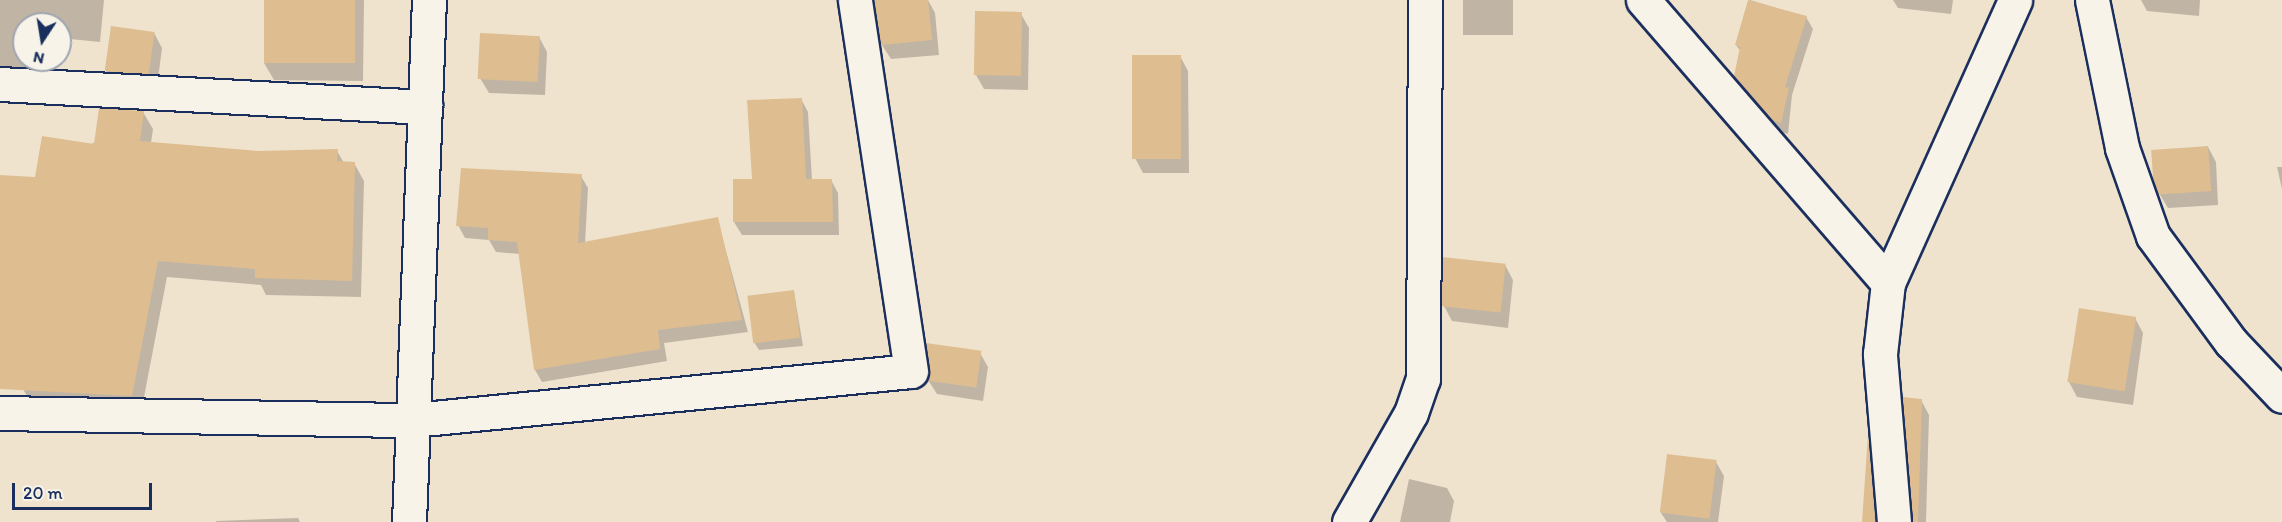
<!DOCTYPE html>
<html>
<head>
<meta charset="utf-8">
<style>
  body { margin:0 }
  #map { position:relative; width:2282px; height:522px; overflow:hidden; background:#f0e3ce; font-family:Itim,sans-serif }
  div>[style] { position:absolute }
  .shadow>* { inset:0; background:#0003; transform-origin:0 0 }
  .building>* { inset:0; background:#debe91; transform-origin:0 0 }
  .roads { filter:drop-shadow(2px 0 #1b2f5e) drop-shadow(-2px 0 #1b2f5e) drop-shadow(0 2px #1b2f5e) drop-shadow(0 -2px #1b2f5e) }
  .street>* { height:33px; margin:-16.5px; padding:0 16.5px; transform-origin:16.5px; border-radius:16.5px; background:#f7f3e8 }
  span { translate:-50% -50%; white-space:nowrap; text-align:center; line-height:1.15; -webkit-text-stroke:6px #f7f3e8; paint-order:stroke }
  .north { position:absolute; left:12px; top:12px; width:60px; height:60px; box-sizing:border-box; background:#f7f3e8; border:2px solid #9fa5b1; border-radius:50%; rotate:192deg; font-size:16px; font-weight:700; line-height:24px; text-align:center; color:#1b2f5e }
  .north::after { content:''; display:block; margin:auto; width:21px; height:27px; background:#1b2f5e; clip-path:polygon(50% 0,100% 100%,50% 72%,0 100%) }
  .scale { position:absolute; left:12px; top:483px; width:140px; height:27px; box-sizing:border-box; border:3px solid #1b2f5e; border-top:0; padding-left:8px; font-size:18px; line-height:21px; white-space:nowrap; color:#1b2f5e; -webkit-text-stroke:4px #f7f3e8; paint-order:stroke }
</style>
</head>
<body>
<div id="map">
  <div class="shadow">
    <div style="clip-path:polygon(0 0,104px 0,100px 42px,60px 38px,60px 24px,24px 24px,24px 60px,41px 60px,39px 83px,0 86px)"></div>
    <div style="clip-path:polygon(267px 0,364px 0,363px 81px,274px 80px,264px 63px)"></div>
    <div style="clip-path:polygon(912px 0,928px 0,935px 13px,939px 55px,891px 59px,882px 45px)"></div>
    <div style="left:1463px;top:0;width:50px;height:35px"></div>
    <div style="clip-path:polygon(1750px 0,1806px 17px,1813px 29px,1792px 95px,1788px 134px,1780px 132px,1735px 76px,1741px 52px,1736px 45px)"></div>
    <div style="clip-path:polygon(1893px 0,1953px 0,1951px 14px,1898px 8px)"></div>
    <div style="clip-path:polygon(2141px 0,2200px 0,2199px 16px,2147px 11px)"></div>
    <div style="clip-path:polygon(1021px 14px,1029px 28px,1028px 90px,984px 89px,976px 75px)"></div>
    <div style="clip-path:polygon(154px 33px,162px 48px,157px 87px,114px 85px,106px 71px)"></div>
    <div style="clip-path:polygon(539px 37px,547px 52px,545px 95px,489px 93px,480px 78px)"></div>
    <div style="clip-path:polygon(1180px 56px,1188px 71px,1189px 173px,1143px 173px,1135px 158px)"></div>
    <div style="clip-path:polygon(801px 99px,808px 112px,812px 180px,831px 180px,838px 193px,839px 235px,742px 235px,734px 222px)"></div>
    <div style="clip-path:polygon(143px 112px,153px 129px,151px 143px,258px 153px,337px 151px,344px 163px,354px 163px,364px 181px,361px 297px,266px 295px,261px 285px,167px 277px,141px 413px,34px 407px,24px 391px,45px 286px,0 283px,0 176px,36px 179px)"></div>
    <div style="clip-path:polygon(2208px 147px,2216px 162px,2218px 205px,2168px 208px,2159px 193px)"></div>
    <div style="clip-path:polygon(2277px 167px,2282px 167px,2282px 189px)"></div>
    <div style="clip-path:polygon(581px 176px,588px 188px,585px 244px,717px 218px,748px 332px,664px 343px,667px 361px,542px 382px,535px 370px,520px 254px,496px 252px,489px 240px,465px 238px,458px 225px)"></div>
    <div style="clip-path:polygon(1505px 265px,1513px 280px,1508px 328px,1452px 321px,1444px 306px)"></div>
    <div style="clip-path:polygon(794px 292px,803px 346px,759px 350px,754px 342px)"></div>
    <div style="clip-path:polygon(2135px 318px,2143px 333px,2133px 405px,2077px 397px,2069px 382px)"></div>
    <div style="clip-path:polygon(980px 353px,988px 367px,983px 401px,937px 394px,928px 380px)"></div>
    <div style="clip-path:polygon(1904px 399px,1921px 400px,1929px 415px,1926px 522px,1911px 522px)"></div>
    <div style="clip-path:polygon(1869px 439px,1875px 450px,1882px 522px,1864px 522px)"></div>
    <div style="clip-path:polygon(1716px 462px,1724px 476px,1718px 522px,1667px 522px,1661px 513px)"></div>
    <div style="clip-path:polygon(1409px 479px,1447px 488px,1454px 501px,1450px 522px,1400px 522px)"></div>
    <div style="clip-path:polygon(298px 518px,300px 522px,216px 522px,216px 521px)"></div>
  </div>
  <div class="building">
    <div style="left:264px;top:0;width:91px;height:63px"></div>
    <div style="clip-path:polygon(874px 0,928px 0,932px 40px,881px 45px)"></div>
    <div style="clip-path:polygon(1748px 0,1807px 16px,1785px 87px,1789px 88px,1781px 123px,1772px 120px,1734px 76px,1740px 47px,1735px 45px)"></div>
    <div style="left:975px;top:11px;width:47px;height:64px;rotate:1deg"></div>
    <div style="left:111px;top:26px;width:44px;height:45px;rotate:8deg"></div>
    <div style="left:480px;top:33px;width:60px;height:46px;rotate:3deg"></div>
    <div style="left:1132px;top:55px;width:49px;height:104px"></div>
    <div style="clip-path:polygon(802px 98px,806px 179px,832px 179px,833px 222px,733px 222px,733px 179px,752px 179px,747px 100px)"></div>
    <div style="clip-path:polygon(99px 108px,144px 111px,140px 141px,258px 151px,338px 149px,337px 161px,355px 162px,352px 281px,255px 278px,255px 269px,158px 261px,132px 396px,0 389px,0 175px,35px 177px,42px 136px,94px 144px)"></div>
    <div style="left:2208px;top:146px;width:45px;height:57px;rotate:86deg"></div>
    <div style="clip-path:polygon(461px 168px,582px 174px,578px 243px,718px 217px,742px 320px,658px 330px,660px 349px,534px 370px,517px 242px,488px 240px,488px 228px,456px 226px)"></div>
    <div style="left:1442px;top:257px;width:64px;height:49px;rotate:6deg"></div>
    <div style="left:794px;top:290px;width:48px;height:47px;rotate:83deg"></div>
    <div style="left:2079px;top:308px;width:58px;height:75px;rotate:9deg"></div>
    <div style="left:926px;top:343px;width:56px;height:37px;rotate:8deg"></div>
    <div style="clip-path:polygon(1902px 397px,1922px 399px,1918px 522px,1912px 522px)"></div>
    <div style="clip-path:polygon(1868px 434px,1875px 522px,1862px 522px)"></div>
    <div style="left:1667px;top:454px;width:50px;height:59px;rotate:7deg"></div>
  </div>
  <div class="roads">
    <div class="street">
      <div style="left:1643px;top:0;width:374px;rotate:49.1deg"></div>
      <div style="left:2092px;top:0;width:151px;rotate:78.5deg"></div>
      <div style="left:2122px;top:148px;width:93px;rotate:70.6deg"></div>
      <div style="left:2153px;top:236px;width:132px;rotate:53.7deg"></div>
      <div style="left:2231px;top:342px;width:74px;rotate:46.6deg"></div>
      <div style="left:0;top:84px;width:426px;rotate:3.1deg"></div>
      <div style="left:0;top:413px;width:413px;rotate:1deg"></div>
      <div style="left:413px;top:420px;width:500px;rotate:-5.62deg"></div>
      <div style="left:911px;top:371px;width:375px;rotate:-98.6deg"></div>
      <div style="left:409px;top:522px;width:522px;rotate:-87.81deg"></div>
      <div style="left:1349px;top:522px;width:125px;rotate:-60.4deg"></div>
      <div style="left:1411px;top:413px;width:36px;rotate:-71deg"></div>
      <div style="left:1423px;top:379px;width:379px;rotate:-89.7deg"></div>
      <div style="left:1894px;top:522px;width:169px;rotate:-94.8deg"></div>
      <div style="left:1880px;top:354px;width:71px;rotate:-83.6deg"></div>
      <div style="left:1888px;top:283px;width:310px;rotate:-65.8deg"></div>
    </div>
  </div>
  <div class="north">N</div>
  <div class="scale">20 m</div>
</div>
</body>
</html>
